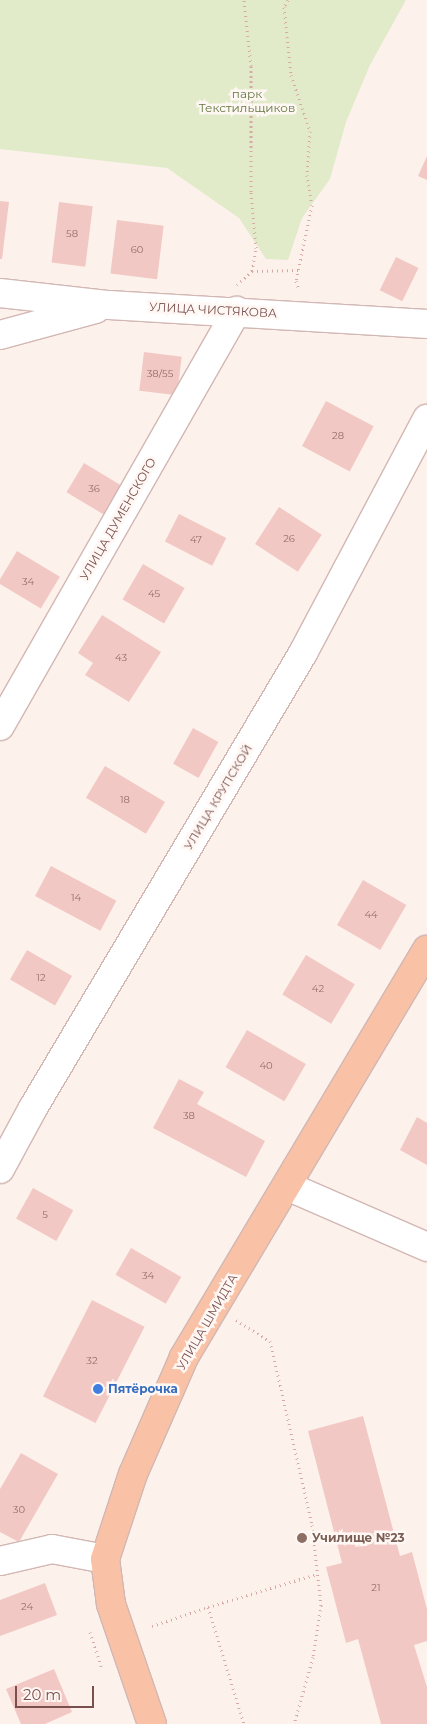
<!DOCTYPE html>
<html>
<head>
<meta charset="utf-8">
<style>
  body { margin:0 }
  #map { position:relative; width:427px; height:1724px; overflow:hidden; background:#fdf1ec; font-family:Montserrat,sans-serif }
  div>[style] { position:absolute }
  .green>* { inset:0; background:#e1ebca }
  .building>* { inset:0; background:#f2c8c4; transform-origin:0 0 }
  .path>* { height:3px; margin-top:-1.5px; transform-origin:0; background:repeating-linear-gradient(90deg,#d8aaa6 0 1px,transparent 0 5px) }
  .roads { filter:drop-shadow(1px 0 #d2b7b3) drop-shadow(-1px 0 #d2b7b3) drop-shadow(0 1px #d2b7b3) drop-shadow(0 -1px #d2b7b3) }
  .minor>* { height:28px; margin:-14px; padding:0 14px; transform-origin:14px; border-radius:14px; background:#fff }
  .major>* { height:28px; margin:-14px; padding:0 14px; transform-origin:14px; border-radius:14px; background:#f9c2a6 }
  .dots>* { width:14px; height:14px; translate:-50% -50%; box-sizing:border-box; border:2px solid #fff7f3; border-radius:50% }
  span { translate:-50% -50%; white-space:nowrap; text-align:center; line-height:1.15; -webkit-text-stroke:5px #fff7f3; paint-order:stroke }
  .number-label { font-size:10px; color:#976e6c }
  .number-label span { -webkit-text-stroke-width:0 }
  .park-label { font-size:12px; color:#637942 }
  .street-label { font-size:12px; color:#79504e }
  .shop-label { font-size:12px; color:#366cbe; font-weight:700 }
  .left { translate:0 -50%; text-align:left }
  .education-label { font-size:12px; color:#785e54; font-weight:700 }
  .scale { position:absolute; left:15px; top:1686px; width:79px; height:22px; box-sizing:border-box; border:2px solid #79504e; border-top:0; padding-left:6px; font-size:15px; line-height:18px; white-space:nowrap; color:#79504e; -webkit-text-stroke:4px #fff7f3; paint-order:stroke }
</style>
</head>
<body>
<div id="map">
  <div class="green">
    <div style="clip-path:polygon(0 0,406px 0,370px 65px,346px 122px,330px 179px,302px 218px,288px 260px,266px 259px,239px 218px,167px 168px,0 149px)"></div>
  </div>
  <div class="building">
    <div style="clip-path:polygon(427px 156px,427px 180px,418px 176px)"></div>
    <div style="clip-path:polygon(0 201px,9px 202px,2px 259px,0 259px)"></div>
    <div style="left:59px;top:202px;width:34px;height:61px;rotate:7deg"></div>
    <div style="left:117px;top:220px;width:47px;height:54px;rotate:7deg"></div>
    <div style="left:396px;top:257px;width:25px;height:37px;rotate:26deg"></div>
    <div style="left:144px;top:352px;width:38px;height:39px;rotate:7deg"></div>
    <div style="left:326px;top:401px;width:54px;height:51px;rotate:28deg"></div>
    <div style="left:84px;top:463px;width:44px;height:34px;rotate:31deg"></div>
    <div style="left:279px;top:507px;width:51px;height:44px;rotate:33deg"></div>
    <div style="left:179px;top:514px;width:53px;height:31px;rotate:27deg"></div>
    <div style="left:17px;top:551px;width:50px;height:37px;rotate:31deg"></div>
    <div style="left:143px;top:564px;width:48px;height:41px;rotate:30deg"></div>
    <div style="clip-path:polygon(102px 615px,161px 652px,129px 702px,85px 675px,93px 663px,78px 653px)"></div>
    <div style="left:193px;top:728px;width:29px;height:41px;rotate:29deg"></div>
    <div style="left:105px;top:766px;width:70px;height:37px;rotate:31deg"></div>
    <div style="left:51px;top:866px;width:74px;height:34px;rotate:28deg"></div>
    <div style="left:363px;top:880px;width:50px;height:52px;rotate:30deg"></div>
    <div style="left:27px;top:950px;width:52px;height:34px;rotate:30deg"></div>
    <div style="left:306px;top:955px;width:57px;height:46px;rotate:31deg"></div>
    <div style="left:247px;top:1030px;width:68px;height:43px;rotate:30deg"></div>
    <div style="clip-path:polygon(179px 1079px,204px 1092px,197px 1104px,265px 1141px,246px 1177px,153px 1128px)"></div>
    <div style="clip-path:polygon(417px 1117px,427px 1123px,427px 1165px,400px 1150px)"></div>
    <div style="left:33px;top:1188px;width:46px;height:35px;rotate:29deg"></div>
    <div style="left:131px;top:1248px;width:58px;height:31px;rotate:30deg"></div>
    <div style="left:92px;top:1300px;width:59px;height:108px;rotate:27deg"></div>
    <div style="clip-path:polygon(363px 1416px,400px 1556px,412px 1552px,427px 1609px,427px 1641px,414px 1645px,427px 1687px,427px 1724px,381px 1724px,358px 1639px,346px 1643px,326px 1567px,342px 1563px,308px 1431px)"></div>
    <div style="clip-path:polygon(21px 1453px,58px 1474px,19px 1542px,0 1532px,0 1489px)"></div>
    <div style="clip-path:polygon(45px 1583px,57px 1615px,0 1636px,0 1600px)"></div>
    <div style="clip-path:polygon(54px 1669px,72px 1712px,45px 1724px,21px 1724px,6px 1689px)"></div>
  </div>
  <div class="path">
    <div style="left:288px;top:0;width:8px;rotate:120deg"></div>
    <div style="left:284px;top:7px;width:68px;rotate:84.1deg"></div>
    <div style="left:291px;top:75px;width:59px;rotate:71.3deg"></div>
    <div style="left:310px;top:131px;width:44px;rotate:93.9deg"></div>
    <div style="left:307px;top:175px;width:30px;rotate:81deg"></div>
    <div style="left:312px;top:205px;width:78px;rotate:101.9deg"></div>
    <div style="left:296px;top:281px;width:9px;rotate:72deg"></div>
    <div style="left:252px;top:271px;width:47px;rotate:-1.2deg"></div>
    <div style="left:237px;top:285px;width:21px;rotate:-43deg"></div>
    <div style="left:252px;top:271px;width:23px;rotate:-80deg"></div>
    <div style="left:256px;top:248px;width:56px;rotate:-95.1deg"></div>
    <div style="left:251px;top:192px;width:126px;rotate:-90deg"></div>
    <div style="left:251px;top:66px;width:66px;rotate:-96.1deg"></div>
    <div style="left:236px;top:1320px;width:40px;rotate:32deg"></div>
    <div style="left:270px;top:1341px;width:189px;rotate:77.1deg"></div>
    <div style="left:312px;top:1525px;width:81px;rotate:83.6deg"></div>
    <div style="left:321px;top:1605px;width:53px;rotate:98.7deg"></div>
    <div style="left:313px;top:1657px;width:70px;rotate:105.8deg"></div>
    <div style="left:208px;top:1607px;width:114px;rotate:-16.8deg"></div>
    <div style="left:152px;top:1626px;width:59px;rotate:-18.7deg"></div>
    <div style="left:208px;top:1607px;width:122px;rotate:72.9deg"></div>
    <div style="left:90px;top:1632px;width:38px;rotate:72deg"></div>
  </div>
  <div class="roads">
    <div class="minor">
      <div style="left:0;top:293px;width:110px;rotate:6.3deg"></div>
      <div style="left:109px;top:305px;width:319px;rotate:3.4deg"></div>
      <div style="left:0;top:335px;width:99px;rotate:-15.2deg"></div>
      <div style="left:0;top:726px;width:478px;rotate:-60.3deg"></div>
      <div style="left:0;top:1169px;width:69px;rotate:-61.6deg"></div>
      <div style="left:33px;top:1108px;width:529px;rotate:-59.31deg"></div>
      <div style="left:303px;top:653px;width:265px;rotate:-62.1deg"></div>
      <div style="left:287px;top:1186px;width:153px;rotate:23.5deg"></div>
      <div style="left:0;top:1561px;width:53px;rotate:-13deg"></div>
      <div style="left:52px;top:1549px;width:54px;rotate:10.7deg"></div>
    </div>
    <div class="major">
      <div style="left:152px;top:1724px;width:127px;rotate:-108.9deg"></div>
      <div style="left:111px;top:1604px;width:45px;rotate:-97.6deg"></div>
      <div style="left:105px;top:1559px;width:89px;rotate:-71.8deg"></div>
      <div style="left:133px;top:1474px;width:128px;rotate:-66.4deg"></div>
      <div style="left:184px;top:1357px;width:474px;rotate:-59.2deg"></div>
    </div>
  </div>
  <div class="dots">
    <div style="left:98px;top:1389px;background:#3f7fe0"></div>
    <div style="left:302px;top:1538px;background:#8d6e63"></div>
  </div>
  <div class="number-label">
    <span style="left:72px;top:234px">58</span>
    <span style="left:137px;top:250px">60</span>
    <span style="left:160px;top:374px">38/55</span>
    <span style="left:338px;top:436px">28</span>
    <span style="left:94px;top:489px">36</span>
    <span style="left:289px;top:539px">26</span>
    <span style="left:196px;top:540px">47</span>
    <span style="left:28px;top:582px">34</span>
    <span style="left:154px;top:594px">45</span>
    <span style="left:121px;top:658px">43</span>
    <span style="left:125px;top:800px">18</span>
    <span style="left:76px;top:898px">14</span>
    <span style="left:371px;top:915px">44</span>
    <span style="left:41px;top:978px">12</span>
    <span style="left:318px;top:989px">42</span>
    <span style="left:266px;top:1066px">40</span>
    <span style="left:189px;top:1116px">38</span>
    <span style="left:45px;top:1215px">5</span>
    <span style="left:148px;top:1276px">34</span>
    <span style="left:92px;top:1361px">32</span>
    <span style="left:19px;top:1510px">30</span>
    <span style="left:376px;top:1588px">21</span>
    <span style="left:27px;top:1607px">24</span>
  </div>
  <div class="park-label">
    <span style="left:247px;top:101px">парк<br>Текстильщиков</span>
  </div>
  <div class="street-label">
    <span style="left:213px;top:310px;rotate:3deg">УЛИЦА ЧИСТЯКОВА</span>
    <span style="left:118px;top:519px;rotate:-60deg">УЛИЦА ДУМЕНСКОГО</span>
    <span style="left:218px;top:797px;rotate:-59deg">УЛИЦА КРУПСКОЙ</span>
    <span style="left:207px;top:1322px;rotate:-60deg">УЛИЦА ШМИДТА</span>
  </div>
  <div class="shop-label">
    <span class="left" style="left:108px;top:1389px">Пятёрочка</span>
  </div>
  <div class="education-label">
    <span class="left" style="left:312px;top:1538px">Училище №23</span>
  </div>
  <div class="scale">20 m</div>
</div>
</body>
</html>
